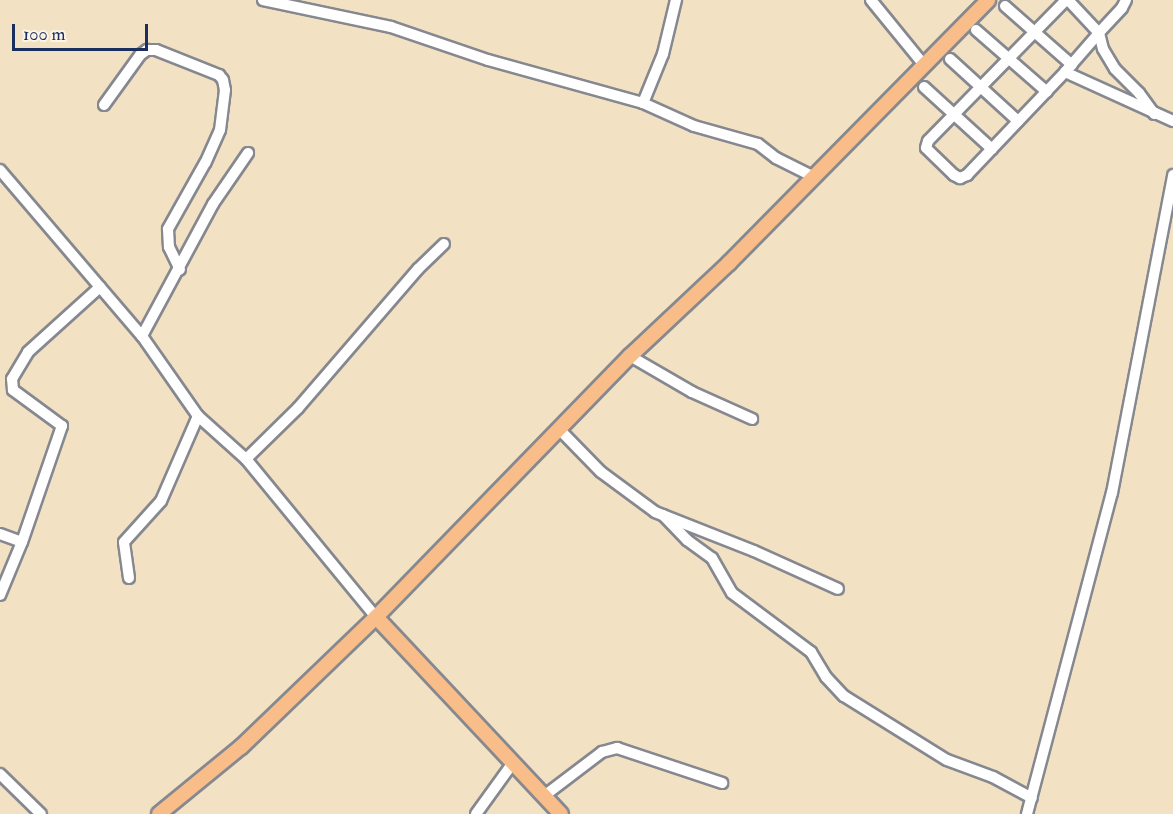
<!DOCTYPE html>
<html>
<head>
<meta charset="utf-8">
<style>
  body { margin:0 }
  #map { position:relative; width:1173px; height:814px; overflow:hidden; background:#f2e1c2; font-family:"IM FELL Double Pica",serif }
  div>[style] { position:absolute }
  .roads { filter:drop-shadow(2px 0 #868890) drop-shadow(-2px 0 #868890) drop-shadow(0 2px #868890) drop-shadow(0 -2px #868890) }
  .minor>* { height:10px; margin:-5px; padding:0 5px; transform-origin:5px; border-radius:5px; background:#fff }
  .major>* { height:14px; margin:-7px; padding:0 7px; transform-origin:7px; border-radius:7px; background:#f8bd89 }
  span { translate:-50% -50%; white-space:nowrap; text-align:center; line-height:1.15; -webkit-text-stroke:6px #fcf5e5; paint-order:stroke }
  .scale { position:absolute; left:12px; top:24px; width:136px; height:27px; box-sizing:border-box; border:3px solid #1b2f5e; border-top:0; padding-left:8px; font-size:18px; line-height:21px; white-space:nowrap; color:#1b2f5e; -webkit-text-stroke:4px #fcf5e5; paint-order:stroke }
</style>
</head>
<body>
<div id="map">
  <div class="roads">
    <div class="minor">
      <div style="left:263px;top:0;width:131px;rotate:11.9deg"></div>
      <div style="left:391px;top:27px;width:102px;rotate:18.8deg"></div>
      <div style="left:488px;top:60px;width:161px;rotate:15.5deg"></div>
      <div style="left:643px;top:103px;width:56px;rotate:24.3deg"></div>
      <div style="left:694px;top:126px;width:66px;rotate:15.7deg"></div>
      <div style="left:758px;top:144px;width:23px;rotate:38deg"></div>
      <div style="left:776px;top:158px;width:42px;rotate:26.6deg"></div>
      <div style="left:871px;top:0;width:84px;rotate:50.8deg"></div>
      <div style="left:1066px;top:0;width:197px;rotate:134.4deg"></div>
      <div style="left:928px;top:141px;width:7px;rotate:106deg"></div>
      <div style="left:926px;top:148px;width:39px;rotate:44deg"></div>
      <div style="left:954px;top:175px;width:7px;rotate:27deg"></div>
      <div style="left:960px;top:178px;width:8px;rotate:-23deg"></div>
      <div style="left:967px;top:175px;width:142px;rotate:-46.4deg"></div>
      <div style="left:1065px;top:72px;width:52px;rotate:-48.9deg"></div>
      <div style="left:1099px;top:33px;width:45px;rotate:-133.2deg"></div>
      <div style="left:1126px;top:0;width:9px;rotate:117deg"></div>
      <div style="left:1122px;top:8px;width:34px;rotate:133deg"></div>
      <div style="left:1099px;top:33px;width:16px;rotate:76deg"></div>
      <div style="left:1103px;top:49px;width:23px;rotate:59deg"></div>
      <div style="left:1115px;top:69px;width:34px;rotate:45deg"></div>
      <div style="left:1139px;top:93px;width:26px;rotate:54deg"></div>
      <div style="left:1005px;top:6px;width:89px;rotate:41.4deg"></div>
      <div style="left:976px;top:30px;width:94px;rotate:41.1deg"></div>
      <div style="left:950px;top:59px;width:92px;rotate:42.4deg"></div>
      <div style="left:1065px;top:72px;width:119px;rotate:24.4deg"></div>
      <div style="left:924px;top:87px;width:92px;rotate:42.4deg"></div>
      <div style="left:643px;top:103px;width:53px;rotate:-67.8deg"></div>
      <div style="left:663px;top:54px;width:56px;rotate:-76.5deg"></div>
      <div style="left:104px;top:105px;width:62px;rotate:-54.2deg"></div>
      <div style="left:140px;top:55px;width:9px;rotate:-36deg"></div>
      <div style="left:147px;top:50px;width:9px"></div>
      <div style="left:156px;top:50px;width:68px;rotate:21.6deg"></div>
      <div style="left:219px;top:75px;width:6px;rotate:51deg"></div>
      <div style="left:223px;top:80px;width:10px;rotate:79deg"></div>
      <div style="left:225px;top:90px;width:40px;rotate:97.1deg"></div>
      <div style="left:220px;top:130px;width:36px;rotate:114deg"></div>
      <div style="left:205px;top:163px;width:76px;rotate:119.3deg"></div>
      <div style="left:168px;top:229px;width:18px;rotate:87deg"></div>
      <div style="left:169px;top:247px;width:25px;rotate:64deg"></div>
      <div style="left:0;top:170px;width:218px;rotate:49.5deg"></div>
      <div style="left:142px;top:336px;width:98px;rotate:55deg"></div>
      <div style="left:198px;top:416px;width:64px;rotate:41.9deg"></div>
      <div style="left:246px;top:459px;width:205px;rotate:50.6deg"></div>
      <div style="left:142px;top:336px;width:150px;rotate:-61.7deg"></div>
      <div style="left:213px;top:204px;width:62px;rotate:-55.5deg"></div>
      <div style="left:630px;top:356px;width:72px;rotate:30.1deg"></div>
      <div style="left:692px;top:392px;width:66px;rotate:24.2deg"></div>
      <div style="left:559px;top:429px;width:60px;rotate:45.7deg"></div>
      <div style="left:601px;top:472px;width:67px;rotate:36.5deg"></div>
      <div style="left:655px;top:512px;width:106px;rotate:21.5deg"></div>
      <div style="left:754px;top:551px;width:92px;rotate:24.3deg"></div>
      <div style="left:246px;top:459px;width:73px;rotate:-44.4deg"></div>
      <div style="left:298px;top:408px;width:184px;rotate:-49.2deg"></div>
      <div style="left:418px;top:269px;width:36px;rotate:-44deg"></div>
      <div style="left:663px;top:515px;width:35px;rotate:46deg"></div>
      <div style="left:687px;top:540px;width:31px;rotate:36deg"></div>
      <div style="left:712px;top:558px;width:40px;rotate:60.3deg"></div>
      <div style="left:732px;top:593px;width:99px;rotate:36.8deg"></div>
      <div style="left:811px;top:652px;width:29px;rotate:59deg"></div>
      <div style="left:826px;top:677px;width:26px;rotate:47deg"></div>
      <div style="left:844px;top:696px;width:121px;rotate:31.9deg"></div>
      <div style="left:947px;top:760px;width:49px;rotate:20.3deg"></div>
      <div style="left:993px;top:777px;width:44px;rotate:28.3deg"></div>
      <div style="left:0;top:534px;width:23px;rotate:20deg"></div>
      <div style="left:22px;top:542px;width:123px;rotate:-71deg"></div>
      <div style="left:62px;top:426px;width:61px;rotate:-143.7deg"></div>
      <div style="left:13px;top:390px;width:11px;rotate:-95deg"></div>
      <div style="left:12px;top:379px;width:31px;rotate:-59deg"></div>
      <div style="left:28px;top:352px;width:97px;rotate:-42.1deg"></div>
      <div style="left:129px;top:578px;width:36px;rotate:-98deg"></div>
      <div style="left:124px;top:542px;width:55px;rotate:-47.9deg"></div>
      <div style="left:161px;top:501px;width:93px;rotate:-66.5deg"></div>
      <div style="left:0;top:595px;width:57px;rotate:-67.5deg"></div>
      <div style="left:0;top:774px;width:57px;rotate:44.3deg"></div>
      <div style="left:544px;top:796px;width:73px;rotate:-37.2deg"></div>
      <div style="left:602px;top:752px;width:16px;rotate:-15deg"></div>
      <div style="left:617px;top:748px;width:111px;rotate:18.4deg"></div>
      <div style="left:476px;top:814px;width:62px;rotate:-54.2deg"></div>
      <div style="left:1027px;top:814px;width:332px;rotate:-75.2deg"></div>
      <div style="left:1112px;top:493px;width:324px;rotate:-79.1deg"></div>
    </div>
    <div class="major">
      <div style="left:376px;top:617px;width:270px;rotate:46.8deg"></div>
      <div style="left:159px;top:814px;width:106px;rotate:-39.3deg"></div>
      <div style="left:241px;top:747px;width:187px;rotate:-43.9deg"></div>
      <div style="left:376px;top:617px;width:364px;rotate:-45.8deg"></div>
      <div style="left:630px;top:356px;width:136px;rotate:-43.2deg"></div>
      <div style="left:729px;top:263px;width:369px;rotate:-45.4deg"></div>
    </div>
  </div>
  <div class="scale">100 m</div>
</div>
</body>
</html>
